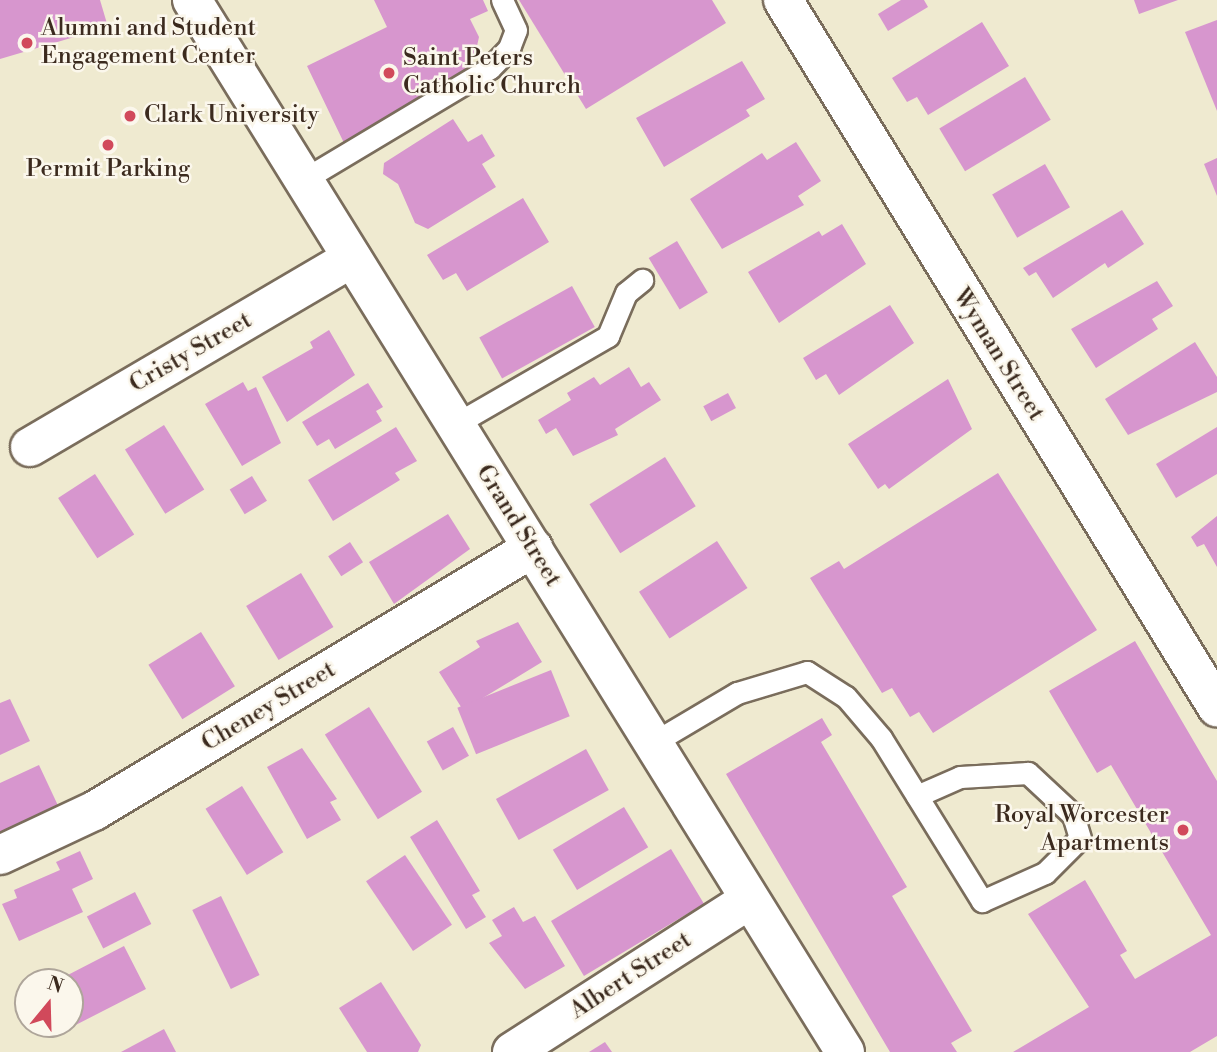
<!DOCTYPE html>
<html>
<head>
<meta charset="utf-8">
<style>
  body { margin:0 }
  #map { position:relative; width:1217px; height:1052px; overflow:hidden; background:#efead0; font-family:"Libre Bodoni",serif }
  div>[style] { position:absolute }
  .building>* { inset:0; background:#d796ce; transform-origin:0 0 }
  .roads { filter:drop-shadow(2px 0 #7a6d5c) drop-shadow(-2px 0 #7a6d5c) drop-shadow(0 2px #7a6d5c) drop-shadow(0 -2px #7a6d5c) }
  .lane>* { height:21px; margin:-10.5px; padding:0 10.5px; transform-origin:10.5px; border-radius:10.5px; background:#fff }
  .street>* { height:38px; margin:-19px; padding:0 19px; transform-origin:19px; border-radius:19px; background:#fff }
  .dots>* { width:19px; height:19px; translate:-50% -50%; box-sizing:border-box; border:4px solid #fbf7ec; border-radius:50% }
  span { translate:-50% -50%; white-space:nowrap; text-align:center; line-height:1.15; -webkit-text-stroke:5px #fbf7ec; paint-order:stroke }
  .poi-label { font-size:24px; color:#3b2a1e }
  .left { translate:0 -50%; text-align:left }
  .right { translate:-100% -50%; text-align:right }
  .street-label { font-size:24px; color:#3b2a1e }
  .north { position:absolute; left:14px; top:968px; width:70px; height:70px; box-sizing:border-box; background:#fbf7ec; border:2px solid #aea59a; border-radius:50%; rotate:19deg; font-size:19px; font-weight:700; line-height:28px; text-align:center; color:#3b2a1e }
  .north::after { content:''; display:block; margin:auto; width:24px; height:32px; background:#d1495b; clip-path:polygon(50% 0,100% 100%,50% 72%,0 100%) }
</style>
</head>
<body>
<div id="map">
  <div class="building">
    <div style="clip-path:polygon(0 0,100px 0,108px 27px,0 59px)"></div>
    <div style="clip-path:polygon(374px 0,483px 0,488px 11px,470px 19px,479px 37px,475px 55px,464px 66px,472px 81px,344px 143px,307px 66px,387px 27px)"></div>
    <div style="clip-path:polygon(519px 0,712px 0,726px 23px,586px 109px)"></div>
    <div style="clip-path:polygon(901px 0,924px 0,928px 7px,888px 31px,878px 14px)"></div>
    <div style="clip-path:polygon(1134px 0,1178px 0,1139px 14px)"></div>
    <div style="clip-path:polygon(1217px 20px,1217px 111px,1185px 32px)"></div>
    <div style="clip-path:polygon(982px 22px,1009px 66px,928px 115px,917px 97px,907px 102px,892px 78px)"></div>
    <div style="clip-path:polygon(742px 61px,765px 99px,746px 110px,750px 116px,664px 167px,636px 118px)"></div>
    <div style="left:1025px;top:77px;width:50px;height:100px;rotate:59deg"></div>
    <div style="clip-path:polygon(453px 119px,468px 142px,482px 134px,495px 156px,482px 164px,496px 187px,428px 229px,415px 223px,398px 184px,383px 174px,384px 163px)"></div>
    <div style="clip-path:polygon(796px 142px,821px 181px,798px 196px,804px 205px,722px 249px,690px 199px,762px 153px,767px 160px)"></div>
    <div style="clip-path:polygon(1217px 158px,1217px 196px,1204px 164px)"></div>
    <div style="left:1045px;top:164px;width:50px;height:61px;rotate:60deg"></div>
    <div style="clip-path:polygon(523px 198px,549px 242px,467px 291px,456px 273px,443px 280px,427px 255px)"></div>
    <div style="clip-path:polygon(1122px 210px,1144px 244px,1108px 268px,1105px 263px,1053px 298px,1036px 272px,1029px 276px,1023px 268px)"></div>
    <div style="clip-path:polygon(842px 224px,866px 264px,779px 323px,748px 272px,819px 231px,822px 236px)"></div>
    <div style="left:677px;top:241px;width:60px;height:33px;rotate:59deg"></div>
    <div style="clip-path:polygon(1157px 281px,1173px 306px,1152px 319px,1158px 329px,1096px 368px,1071px 329px)"></div>
    <div style="left:572px;top:286px;width:47px;height:106px;rotate:61deg"></div>
    <div style="clip-path:polygon(890px 305px,914px 343px,839px 395px,826px 374px,816px 380px,803px 358px)"></div>
    <div style="clip-path:polygon(329px 330px,355px 375px,287px 422px,262px 377px,313px 348px,310px 342px)"></div>
    <div style="clip-path:polygon(1195px 342px,1217px 377px,1217px 392px,1128px 435px,1105px 399px)"></div>
    <div style="clip-path:polygon(629px 367px,641px 387px,649px 382px,661px 400px,615px 429px,618px 435px,573px 456px,556px 428px,546px 434px,538px 420px,571px 400px,567px 393px,594px 377px,600px 385px)"></div>
    <div style="clip-path:polygon(948px 379px,972px 429px,889px 489px,885px 484px,878px 489px,848px 444px)"></div>
    <div style="clip-path:polygon(243px 382px,248px 391px,256px 387px,281px 443px,242px 466px,205px 404px)"></div>
    <div style="clip-path:polygon(368px 383px,383px 407px,376px 411px,382px 421px,335px 449px,329px 439px,317px 446px,302px 422px)"></div>
    <div style="left:728px;top:393px;width:17px;height:28px;rotate:62deg"></div>
    <div style="left:164px;top:425px;width:76px;height:46px;rotate:58deg"></div>
    <div style="clip-path:polygon(396px 427px,417px 461px,395px 473px,400px 480px,333px 521px,308px 480px)"></div>
    <div style="clip-path:polygon(1217px 427px,1217px 474px,1176px 498px,1156px 464px)"></div>
    <div style="left:665px;top:457px;width:58px;height:89px;rotate:58deg"></div>
    <div style="clip-path:polygon(998px 473px,1097px 630px,933px 733px,919px 712px,910px 717px,892px 688px,882px 693px,810px 578px,839px 561px,844px 569px)"></div>
    <div style="left:95px;top:474px;width:72px;height:44px;rotate:57deg"></div>
    <div style="left:252px;top:476px;width:29px;height:26px;rotate:59deg"></div>
    <div style="clip-path:polygon(448px 514px,470px 549px,394px 604px,369px 562px)"></div>
    <div style="clip-path:polygon(1217px 516px,1217px 567px,1204px 544px,1197px 547px,1191px 537px)"></div>
    <div style="left:717px;top:541px;width:56px;height:93px;rotate:57deg"></div>
    <div style="left:350px;top:542px;width:24px;height:26px;rotate:57deg"></div>
    <div style="left:301px;top:573px;width:63px;height:64px;rotate:59deg"></div>
    <div style="clip-path:polygon(518px 622px,542px 662px,463px 710px,439px 672px,480px 647px,476px 641px)"></div>
    <div style="left:201px;top:632px;width:64px;height:62px;rotate:58deg"></div>
    <div style="clip-path:polygon(1135px 641px,1217px 781px,1217px 1036px,1190px 1052px,1013px 1052px,1089px 1007px,1028px 914px,1085px 880px,1127px 951px,1120px 955px,1135px 979px,1211px 935px,1111px 765px,1097px 773px,1049px 691px)"></div>
    <div style="left:551px;top:670px;width:50px;height:101px;rotate:68deg"></div>
    <div style="clip-path:polygon(10px 699px,30px 741px,0 755px,0 703px)"></div>
    <div style="left:369px;top:707px;width:100px;height:52px;rotate:58deg"></div>
    <div style="clip-path:polygon(822px 718px,832px 735px,821px 742px,907px 887px,892px 896px,972px 1031px,951px 1043px,957px 1052px,890px 1052px,726px 774px)"></div>
    <div style="left:453px;top:727px;width:33px;height:30px;rotate:61deg"></div>
    <div style="clip-path:polygon(302px 748px,337px 799px,330px 802px,341px 820px,307px 839px,267px 767px)"></div>
    <div style="left:586px;top:749px;width:47px;height:103px;rotate:61deg"></div>
    <div style="clip-path:polygon(39px 765px,61px 812px,0 840px,0 783px)"></div>
    <div style="left:242px;top:786px;width:78px;height:43px;rotate:58deg"></div>
    <div style="left:624px;top:807px;width:47px;height:83px;rotate:59deg"></div>
    <div style="clip-path:polygon(437px 820px,480px 891px,472px 895px,486px 917px,466px 929px,410px 837px)"></div>
    <div style="left:671px;top:849px;width:64px;height:140px;rotate:59deg"></div>
    <div style="clip-path:polygon(80px 851px,93px 879px,72px 889px,83px 912px,19px 941px,2px 904px,17px 898px,14px 890px,60px 870px,56px 862px)"></div>
    <div style="left:405px;top:855px;width:84px;height:47px;rotate:56deg"></div>
    <div style="left:135px;top:892px;width:36px;height:54px;rotate:63deg"></div>
    <div style="left:221px;top:896px;width:88px;height:32px;rotate:64deg"></div>
    <div style="clip-path:polygon(514px 907px,523px 922px,535px 916px,565px 966px,525px 989px,489px 943px,502px 936px,492px 920px)"></div>
    <div style="clip-path:polygon(124px 946px,146px 989px,60px 1033px,55px 1024px,70px 1024px,70px 982px,62px 978px)"></div>
    <div style="clip-path:polygon(381px 982px,421px 1045px,418px 1052px,367px 1052px,339px 1008px)"></div>
    <div style="clip-path:polygon(164px 1029px,176px 1052px,121px 1052px)"></div>
    <div style="clip-path:polygon(605px 1042px,612px 1052px,589px 1052px)"></div>
  </div>
  <div class="roads">
    <div class="lane">
      <div style="left:303px;top:180px;width:218px;rotate:-30.9deg"></div>
      <div style="left:490px;top:68px;width:28px;rotate:-46deg"></div>
      <div style="left:509px;top:48px;width:19px;rotate:-69deg"></div>
      <div style="left:516px;top:30px;width:33px;rotate:-115deg"></div>
      <div style="left:454px;top:425px;width:178px;rotate:-30deg"></div>
      <div style="left:608px;top:336px;width:47px;rotate:-67.3deg"></div>
      <div style="left:626px;top:293px;width:21px;rotate:-39deg"></div>
      <div style="left:651px;top:744px;width:100px;rotate:-30.7deg"></div>
      <div style="left:737px;top:693px;width:73px;rotate:-16.7deg"></div>
      <div style="left:807px;top:672px;width:46px;rotate:32.7deg"></div>
      <div style="left:846px;top:697px;width:54px;rotate:49.5deg"></div>
      <div style="left:881px;top:738px;width:192px;rotate:58.2deg"></div>
      <div style="left:982px;top:901px;width:69px;rotate:-24deg"></div>
      <div style="left:1045px;top:873px;width:49px;rotate:-45deg"></div>
      <div style="left:1080px;top:838px;width:24px;rotate:-107deg"></div>
      <div style="left:1073px;top:815px;width:62px;rotate:-137deg"></div>
      <div style="left:1028px;top:773px;width:68px;rotate:176.6deg"></div>
      <div style="left:960px;top:777px;width:47px;rotate:156.2deg"></div>
    </div>
    <div class="street">
      <div style="left:192px;top:0;width:1238px;rotate:58.17deg"></div>
      <div style="left:783px;top:0;width:830px;rotate:58.46deg"></div>
      <div style="left:30px;top:447px;width:373px;rotate:-30.4deg"></div>
      <div style="left:0;top:855px;width:104px;rotate:-25.1deg"></div>
      <div style="left:94px;top:811px;width:512px;rotate:-30.93deg"></div>
      <div style="left:512px;top:1052px;width:282px;rotate:-32.7deg"></div>
    </div>
  </div>
  <div class="dots">
    <div style="left:27px;top:43px;background:#d1495b"></div>
    <div style="left:389px;top:73px;background:#d1495b"></div>
    <div style="left:130px;top:116px;background:#d1495b"></div>
    <div style="left:108px;top:145px;background:#d1495b"></div>
    <div style="left:1183px;top:830px;background:#d1495b"></div>
  </div>
  <div class="poi-label">
    <span class="left" style="left:41px;top:43px">Alumni and Student<br>Engagement Center</span>
    <span class="left" style="left:403px;top:73px">Saint Peters<br>Catholic Church</span>
    <span class="left" style="left:144px;top:116px">Clark University</span>
    <span style="left:108px;top:170px">Permit Parking</span>
    <span class="right" style="left:1169px;top:830px">Royal Worcester<br>Apartments</span>
  </div>
  <div class="street-label">
    <span style="left:191px;top:353px;rotate:-30deg">Cristy Street</span>
    <span style="left:998px;top:355px;rotate:58deg">Wyman Street</span>
    <span style="left:518px;top:526px;rotate:58deg">Grand Street</span>
    <span style="left:269px;top:707px;rotate:-31deg">Cheney Street</span>
    <span style="left:631px;top:976px;rotate:-33deg">Albert Street</span>
  </div>
  <div class="north">N</div>
</div>
</body>
</html>
